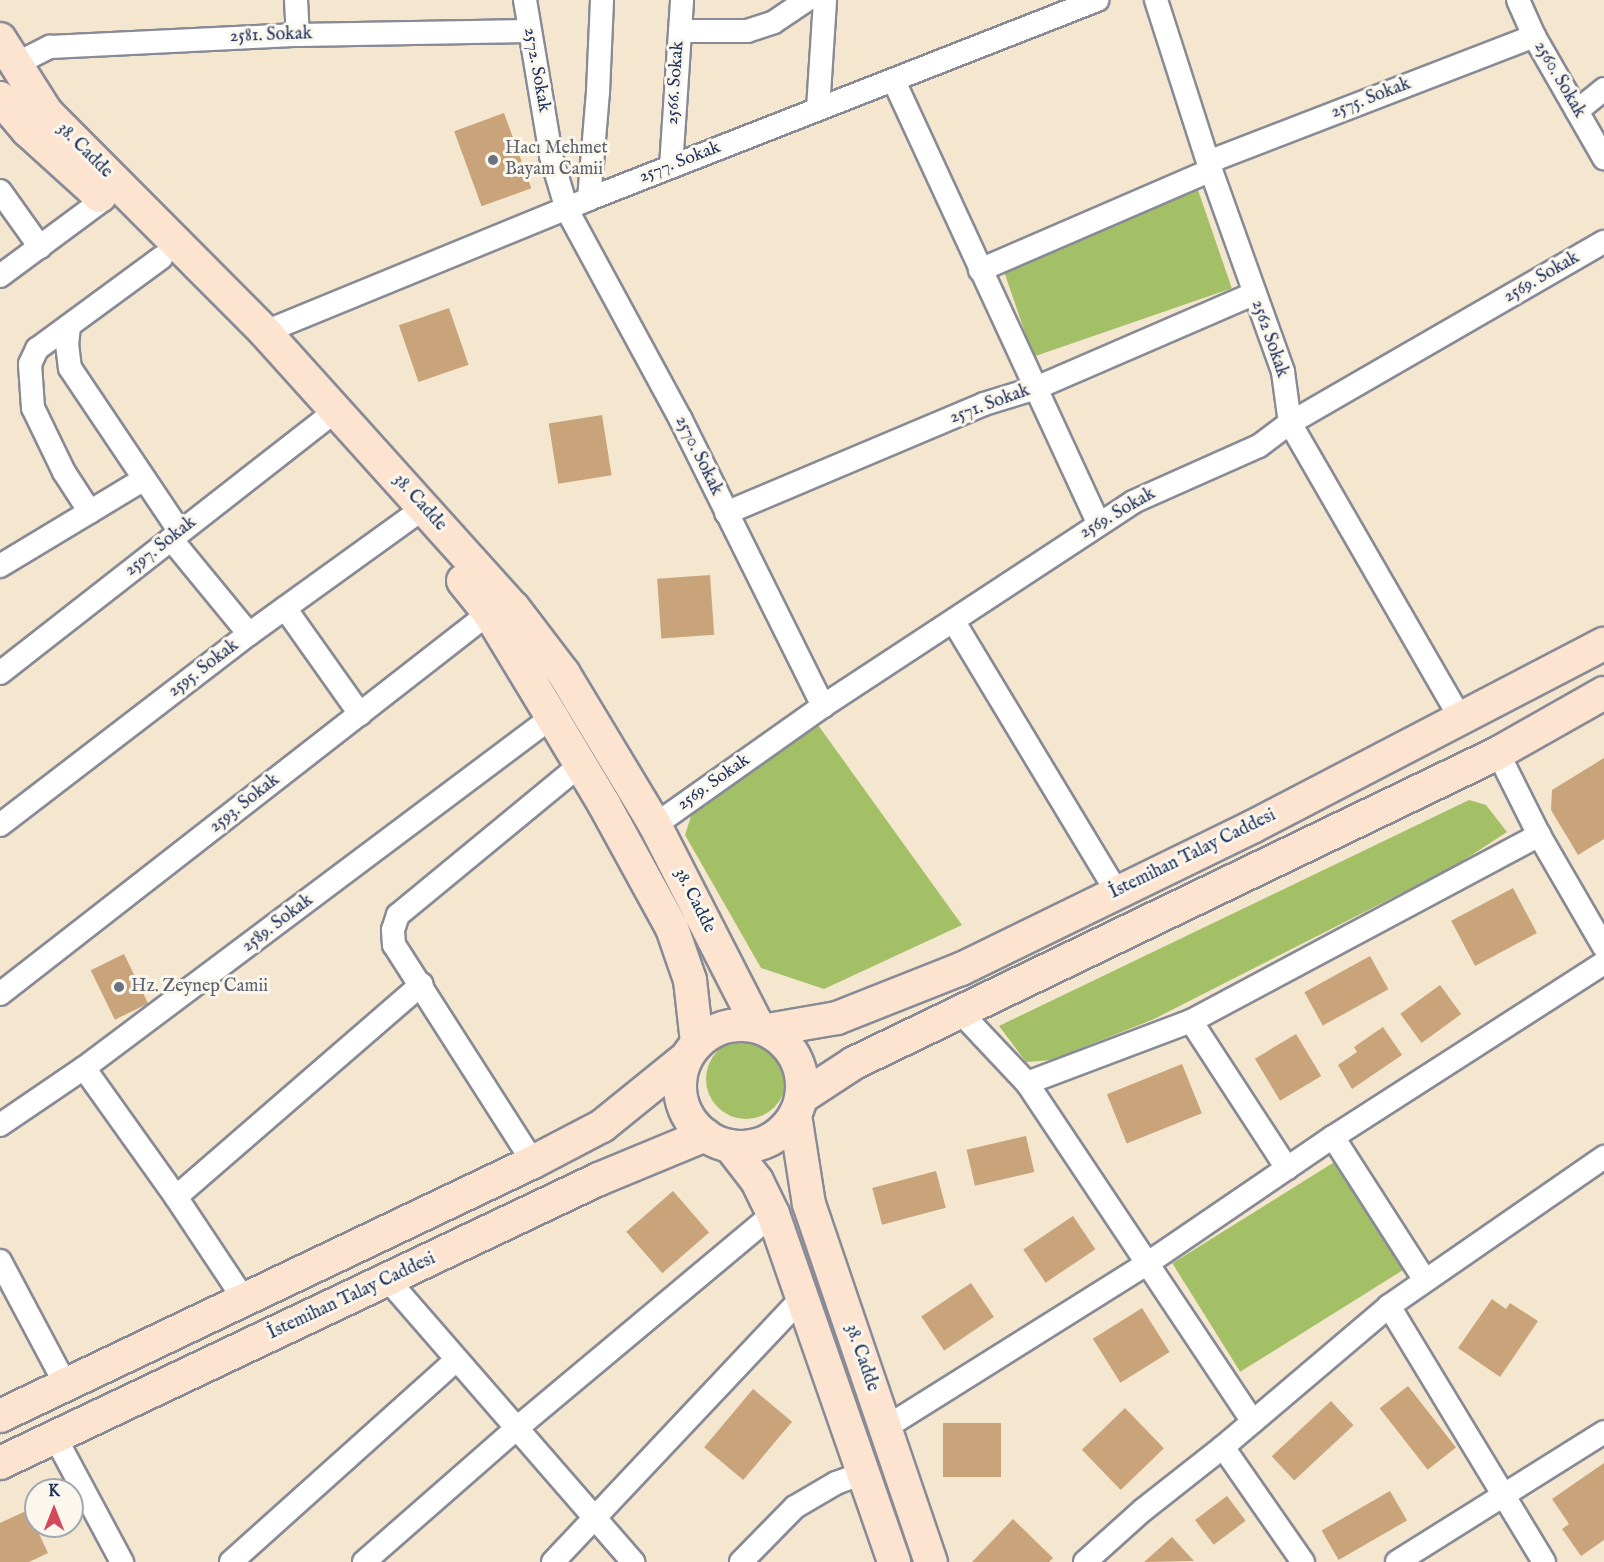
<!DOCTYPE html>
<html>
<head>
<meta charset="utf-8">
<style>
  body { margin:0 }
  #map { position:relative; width:1604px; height:1562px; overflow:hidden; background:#f5e7cf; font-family:"IM FELL English",serif }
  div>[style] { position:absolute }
  .green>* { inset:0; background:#a4c067; transform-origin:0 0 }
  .round { border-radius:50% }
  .building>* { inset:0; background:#c9a47a; transform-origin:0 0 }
  .roads { filter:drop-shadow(2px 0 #888b96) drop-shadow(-2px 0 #888b96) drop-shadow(0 2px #888b96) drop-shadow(0 -2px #888b96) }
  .street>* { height:22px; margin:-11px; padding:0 11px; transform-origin:11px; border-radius:11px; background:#fff }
  .secondary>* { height:32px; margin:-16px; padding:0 16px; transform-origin:16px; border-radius:16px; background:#fde4d1 }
  .secondary>.ring { margin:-16px; padding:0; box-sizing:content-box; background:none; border:32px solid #fde4d1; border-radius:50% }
  .dots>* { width:16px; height:16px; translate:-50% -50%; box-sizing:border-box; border:3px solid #fbf7ec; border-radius:50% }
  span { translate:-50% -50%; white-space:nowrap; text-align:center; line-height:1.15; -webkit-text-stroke:6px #fbf7ec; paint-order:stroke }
  .street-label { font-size:18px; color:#1b2f5e }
  .worship-label { font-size:18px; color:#5b616d }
  .left { translate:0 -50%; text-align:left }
  .north { position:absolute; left:24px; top:1478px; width:60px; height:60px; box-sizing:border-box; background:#fbf7ec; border:2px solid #a1a7b3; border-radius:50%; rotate:0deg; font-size:16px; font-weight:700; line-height:24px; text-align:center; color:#1b2f5e }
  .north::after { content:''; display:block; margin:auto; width:21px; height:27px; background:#d1495b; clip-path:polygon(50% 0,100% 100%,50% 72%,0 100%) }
</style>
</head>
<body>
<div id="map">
  <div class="green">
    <div style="left:1198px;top:190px;width:104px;height:210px;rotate:71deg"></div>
    <div style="clip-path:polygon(818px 725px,962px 925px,824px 989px,761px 968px,685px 835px,693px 810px)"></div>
    <div style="clip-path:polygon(1469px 800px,1486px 805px,1507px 832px,1455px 866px,1154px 1019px,1052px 1060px,1026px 1062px,999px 1026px)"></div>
    <div class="round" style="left:706px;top:1039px;width:80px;height:80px"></div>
    <div style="left:1336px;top:1161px;width:128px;height:193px;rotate:58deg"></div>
  </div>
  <div class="building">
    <div style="left:504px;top:113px;width:80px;height:53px;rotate:70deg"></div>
    <div style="left:449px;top:308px;width:60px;height:53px;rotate:71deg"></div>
    <div style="left:602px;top:415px;width:61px;height:54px;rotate:81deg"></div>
    <div style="left:710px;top:575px;width:60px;height:53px;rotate:86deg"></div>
    <div style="clip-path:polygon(1604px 758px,1604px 839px,1578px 855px,1551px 810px,1552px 790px)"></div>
    <div style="left:1513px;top:888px;width:51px;height:70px;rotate:62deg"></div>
    <div style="left:124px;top:954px;width:55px;height:37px;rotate:64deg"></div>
    <div style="left:1370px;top:956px;width:38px;height:75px;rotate:61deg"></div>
    <div style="left:1440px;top:985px;width:36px;height:49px;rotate:54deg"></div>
    <div style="clip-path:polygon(1383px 1027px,1402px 1055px,1352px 1089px,1338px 1065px,1357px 1052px,1354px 1047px)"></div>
    <div style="left:1296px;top:1034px;width:49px;height:48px;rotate:59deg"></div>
    <div style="left:1182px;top:1064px;width:53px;height:81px;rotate:68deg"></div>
    <div style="left:1026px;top:1136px;width:37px;height:61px;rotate:77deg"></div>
    <div style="left:936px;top:1171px;width:38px;height:66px;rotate:75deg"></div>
    <div style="left:673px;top:1191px;width:55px;height:62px;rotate:49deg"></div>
    <div style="left:1073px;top:1216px;width:40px;height:60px;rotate:56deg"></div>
    <div style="left:971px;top:1283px;width:41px;height:60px;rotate:56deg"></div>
    <div style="clip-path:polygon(1492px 1299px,1506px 1309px,1510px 1303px,1538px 1321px,1500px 1377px,1458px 1348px)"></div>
    <div style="left:1142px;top:1308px;width:52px;height:58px;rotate:58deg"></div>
    <div style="left:1408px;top:1386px;width:78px;height:36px;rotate:52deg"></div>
    <div style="left:753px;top:1389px;width:51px;height:76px;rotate:40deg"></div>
    <div style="left:1331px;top:1401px;width:33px;height:81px;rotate:47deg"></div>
    <div style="left:1125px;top:1408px;width:56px;height:60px;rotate:46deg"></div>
    <div style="left:943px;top:1423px;width:58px;height:54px"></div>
    <div style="clip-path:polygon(1604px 1463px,1604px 1540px,1581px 1556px,1562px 1529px,1569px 1524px,1552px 1499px)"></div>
    <div style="left:1390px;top:1491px;width:34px;height:79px;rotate:60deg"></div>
    <div style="left:1227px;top:1496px;width:31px;height:40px;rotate:53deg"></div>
    <div style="clip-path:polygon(28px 1510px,48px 1553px,29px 1562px,0 1562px,0 1523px)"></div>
    <div style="clip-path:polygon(1013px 1519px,1053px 1558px,1049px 1562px,972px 1562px)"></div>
    <div style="clip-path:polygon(1172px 1537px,1194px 1561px,1144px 1562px)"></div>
  </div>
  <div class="roads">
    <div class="street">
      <div style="left:296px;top:0;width:35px;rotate:87deg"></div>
      <div style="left:525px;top:0;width:158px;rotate:80.5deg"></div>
      <div style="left:551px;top:156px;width:56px;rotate:73.5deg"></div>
      <div style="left:567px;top:210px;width:237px;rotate:61.5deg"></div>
      <div style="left:680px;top:418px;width:322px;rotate:63.6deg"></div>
      <div style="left:1156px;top:0;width:170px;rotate:72.2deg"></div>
      <div style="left:1208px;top:162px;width:223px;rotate:70.3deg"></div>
      <div style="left:1283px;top:372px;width:51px;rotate:82.2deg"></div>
      <div style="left:1290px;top:423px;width:342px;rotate:60deg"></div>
      <div style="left:1518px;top:0;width:39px;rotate:66deg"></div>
      <div style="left:1534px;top:36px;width:141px;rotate:60.2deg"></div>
      <div style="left:680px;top:31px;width:67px"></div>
      <div style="left:747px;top:31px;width:28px;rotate:-18deg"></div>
      <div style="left:774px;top:22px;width:40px;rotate:-34deg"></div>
      <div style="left:18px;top:63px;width:36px;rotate:-27deg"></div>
      <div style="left:50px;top:47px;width:248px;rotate:-2.8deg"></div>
      <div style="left:298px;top:35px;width:230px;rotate:-1deg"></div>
      <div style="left:894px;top:81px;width:488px;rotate:65.2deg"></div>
      <div style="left:818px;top:109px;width:109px;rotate:-86.3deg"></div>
      <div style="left:1577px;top:111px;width:35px;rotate:-39deg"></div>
      <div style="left:1208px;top:162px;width:350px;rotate:-21.1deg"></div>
      <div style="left:671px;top:167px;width:167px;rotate:-86.2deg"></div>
      <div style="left:0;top:191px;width:69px;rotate:54.5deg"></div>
      <div style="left:589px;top:199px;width:107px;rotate:-85.2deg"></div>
      <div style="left:598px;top:92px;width:92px;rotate:-87.5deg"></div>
      <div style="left:980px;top:270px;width:252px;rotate:-23.4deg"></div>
      <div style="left:0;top:276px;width:129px;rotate:-36.5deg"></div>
      <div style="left:69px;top:326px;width:18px;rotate:96deg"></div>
      <div style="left:67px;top:344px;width:24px;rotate:83deg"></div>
      <div style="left:70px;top:368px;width:197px;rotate:56.1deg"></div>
      <div style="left:265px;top:332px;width:350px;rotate:-22.3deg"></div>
      <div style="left:589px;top:199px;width:546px;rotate:-21.39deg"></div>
      <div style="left:90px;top:512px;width:48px;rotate:-123deg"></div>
      <div style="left:64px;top:472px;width:71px;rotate:-115.8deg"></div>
      <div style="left:33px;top:408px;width:44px;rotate:-93.9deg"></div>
      <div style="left:30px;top:364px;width:17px;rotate:-65deg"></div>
      <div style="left:37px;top:349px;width:154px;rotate:-36.3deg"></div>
      <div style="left:726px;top:513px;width:280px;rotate:-22.9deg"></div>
      <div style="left:984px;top:404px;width:54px;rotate:-17.1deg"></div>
      <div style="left:1036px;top:388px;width:236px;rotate:-23.4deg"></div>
      <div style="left:171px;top:539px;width:123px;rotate:50.6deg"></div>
      <div style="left:0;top:566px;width:168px;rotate:-31.1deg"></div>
      <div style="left:285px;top:608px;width:130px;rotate:54.7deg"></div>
      <div style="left:954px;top:622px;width:315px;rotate:58.9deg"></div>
      <div style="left:0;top:673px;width:410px;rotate:-38deg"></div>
      <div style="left:1498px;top:753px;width:92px;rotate:63.4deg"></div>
      <div style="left:1539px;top:835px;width:129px;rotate:59.9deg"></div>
      <div style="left:0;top:825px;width:314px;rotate:-37.5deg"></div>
      <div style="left:249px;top:634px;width:200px;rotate:-35.8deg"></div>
      <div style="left:655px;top:825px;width:206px;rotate:-35.3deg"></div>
      <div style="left:823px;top:706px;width:371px;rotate:-33.3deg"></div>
      <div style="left:1133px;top:502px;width:138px;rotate:-24deg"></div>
      <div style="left:1259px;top:446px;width:39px;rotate:-37deg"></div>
      <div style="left:1290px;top:423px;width:362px;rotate:-30deg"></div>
      <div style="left:0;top:994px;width:620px;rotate:-37.92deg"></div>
      <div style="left:961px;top:1013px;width:96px;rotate:46.7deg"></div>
      <div style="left:1027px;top:1083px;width:407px;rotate:56.3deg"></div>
      <div style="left:1191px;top:1021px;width:176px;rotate:56.9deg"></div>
      <div style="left:84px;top:1068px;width:158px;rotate:54.5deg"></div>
      <div style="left:176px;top:1197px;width:121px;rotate:56.4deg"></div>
      <div style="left:1027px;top:1083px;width:175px;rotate:-20.7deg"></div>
      <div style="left:1191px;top:1021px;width:395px;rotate:-28.1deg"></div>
      <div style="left:0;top:1125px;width:102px;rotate:-34.2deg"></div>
      <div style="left:84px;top:1068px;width:585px;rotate:-36.87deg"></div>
      <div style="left:1333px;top:1137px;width:169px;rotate:57.3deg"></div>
      <div style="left:533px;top:1162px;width:258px;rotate:-122.6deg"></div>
      <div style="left:394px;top:945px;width:15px;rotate:-94deg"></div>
      <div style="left:393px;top:930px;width:16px;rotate:-72deg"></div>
      <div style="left:398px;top:915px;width:236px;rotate:-39.5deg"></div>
      <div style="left:176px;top:1197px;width:325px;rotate:-40.9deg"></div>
      <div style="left:0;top:1261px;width:138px;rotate:62deg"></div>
      <div style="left:388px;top:1280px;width:374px;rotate:49deg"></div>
      <div style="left:1389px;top:1306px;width:299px;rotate:58.8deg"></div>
      <div style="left:885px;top:1428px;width:310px;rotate:-32.1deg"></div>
      <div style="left:1148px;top:1263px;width:224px;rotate:-34.3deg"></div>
      <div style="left:1333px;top:1137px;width:322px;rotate:-32.7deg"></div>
      <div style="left:55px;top:1437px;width:142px;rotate:61.8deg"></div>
      <div style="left:1223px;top:1447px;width:140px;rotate:55.2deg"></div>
      <div style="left:231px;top:1562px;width:302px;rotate:-41.9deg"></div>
      <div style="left:364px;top:1562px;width:203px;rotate:-41.2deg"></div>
      <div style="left:517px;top:1428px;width:334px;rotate:-39.9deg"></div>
      <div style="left:553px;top:1562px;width:364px;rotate:-46.7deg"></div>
      <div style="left:741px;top:1562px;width:77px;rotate:-45.5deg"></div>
      <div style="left:795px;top:1507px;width:48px;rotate:-30.3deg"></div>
      <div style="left:836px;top:1483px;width:30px;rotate:-20deg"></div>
      <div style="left:1085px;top:1562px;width:78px;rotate:-41.9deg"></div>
      <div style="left:1143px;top:1510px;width:102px;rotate:-38.2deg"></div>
      <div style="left:1223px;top:1447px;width:218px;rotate:-40.3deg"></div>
      <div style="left:1389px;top:1306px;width:262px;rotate:-34.7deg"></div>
      <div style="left:1397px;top:1562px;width:244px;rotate:-32.1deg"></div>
    </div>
    <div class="secondary">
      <div style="left:0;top:39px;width:88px;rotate:57.6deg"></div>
      <div style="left:47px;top:113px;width:309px;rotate:45.1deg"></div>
      <div style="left:265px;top:332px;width:370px;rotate:48deg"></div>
      <div style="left:513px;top:607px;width:84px;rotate:52.7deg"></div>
      <div style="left:564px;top:674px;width:176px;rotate:58.9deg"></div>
      <div style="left:655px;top:825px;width:226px;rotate:62.9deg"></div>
      <div style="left:0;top:98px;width:43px;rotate:49.7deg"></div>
      <div style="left:28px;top:131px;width:97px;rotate:42.1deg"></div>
      <div style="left:463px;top:581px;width:41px;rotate:50.9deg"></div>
      <div style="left:489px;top:613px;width:122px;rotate:58.8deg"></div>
      <div style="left:552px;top:717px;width:101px;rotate:59.1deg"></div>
      <div style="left:604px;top:804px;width:141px;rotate:61.3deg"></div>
      <div style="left:672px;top:928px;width:55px;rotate:70.9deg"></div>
      <div style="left:690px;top:980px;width:62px;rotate:83.6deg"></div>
      <div class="ring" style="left:680px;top:1025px;width:90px;height:90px"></div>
      <div style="left:768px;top:1030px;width:70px;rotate:-9.9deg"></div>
      <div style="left:837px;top:1018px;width:133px;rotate:-21.6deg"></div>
      <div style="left:961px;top:969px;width:324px;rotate:-26deg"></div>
      <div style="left:1252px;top:827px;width:397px;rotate:-27.5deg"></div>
      <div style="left:802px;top:1097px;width:62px;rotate:-33.2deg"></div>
      <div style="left:854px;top:1063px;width:715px;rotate:-25.7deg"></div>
      <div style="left:1498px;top:753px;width:122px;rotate:-29.5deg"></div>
      <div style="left:795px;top:1115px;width:90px;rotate:81.1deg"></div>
      <div style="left:809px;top:1204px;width:378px;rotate:71.2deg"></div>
      <div style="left:730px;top:1146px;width:44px;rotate:52.4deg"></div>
      <div style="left:757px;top:1181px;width:37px;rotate:64deg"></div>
      <div style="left:773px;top:1214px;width:368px;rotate:70.8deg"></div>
      <div style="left:0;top:1416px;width:590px;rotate:-25.48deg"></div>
      <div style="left:533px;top:1162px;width:78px;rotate:-27.6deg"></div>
      <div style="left:602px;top:1126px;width:108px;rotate:-39deg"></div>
      <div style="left:0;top:1463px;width:663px;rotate:-25.37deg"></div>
      <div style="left:599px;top:1179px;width:115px;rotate:-22.5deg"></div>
    </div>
  </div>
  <div class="dots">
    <div style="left:493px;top:160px;background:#6b7280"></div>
    <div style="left:119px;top:987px;background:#6b7280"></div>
  </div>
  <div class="street-label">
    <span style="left:271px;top:36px;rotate:-2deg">2581. Sokak</span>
    <span style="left:536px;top:70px;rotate:80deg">2572. Sokak</span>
    <span style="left:1559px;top:80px;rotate:60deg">2560. Sokak</span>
    <span style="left:676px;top:83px;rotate:-86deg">2566. Sokak</span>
    <span style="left:1371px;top:99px;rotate:-21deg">2575. Sokak</span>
    <span style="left:84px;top:151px;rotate:45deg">38. Cadde</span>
    <span style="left:680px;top:163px;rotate:-21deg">2577. Sokak</span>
    <span style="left:1542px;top:278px;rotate:-30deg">2569. Sokak</span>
    <span style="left:1269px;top:339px;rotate:71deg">2562 Sokak</span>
    <span style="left:990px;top:405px;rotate:-20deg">2571. Sokak</span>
    <span style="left:698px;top:456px;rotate:64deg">2570. Sokak</span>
    <span style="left:419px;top:503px;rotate:48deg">38. Cadde</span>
    <span style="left:1118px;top:514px;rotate:-30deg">2569. Sokak</span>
    <span style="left:161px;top:547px;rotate:-38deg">2597. Sokak</span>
    <span style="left:204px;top:669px;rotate:-37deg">2595. Sokak</span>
    <span style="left:714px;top:783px;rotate:-35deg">2569. Sokak</span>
    <span style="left:245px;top:804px;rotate:-38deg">2593. Sokak</span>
    <span style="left:1193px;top:855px;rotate:-26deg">İstemihan Talay Caddesi</span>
    <span style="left:694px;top:901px;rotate:63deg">38. Cadde</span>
    <span style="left:278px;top:924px;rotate:-37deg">2589. Sokak</span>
    <span style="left:352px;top:1297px;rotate:-25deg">İstemihan Talay Caddesi</span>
    <span style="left:861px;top:1358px;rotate:71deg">38. Cadde</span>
  </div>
  <div class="worship-label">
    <span class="left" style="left:505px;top:160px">Hacı Mehmet<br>Bayam Camii</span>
    <span class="left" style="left:131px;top:987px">Hz. Zeynep Camii</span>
  </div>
  <div class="north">K</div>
</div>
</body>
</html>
